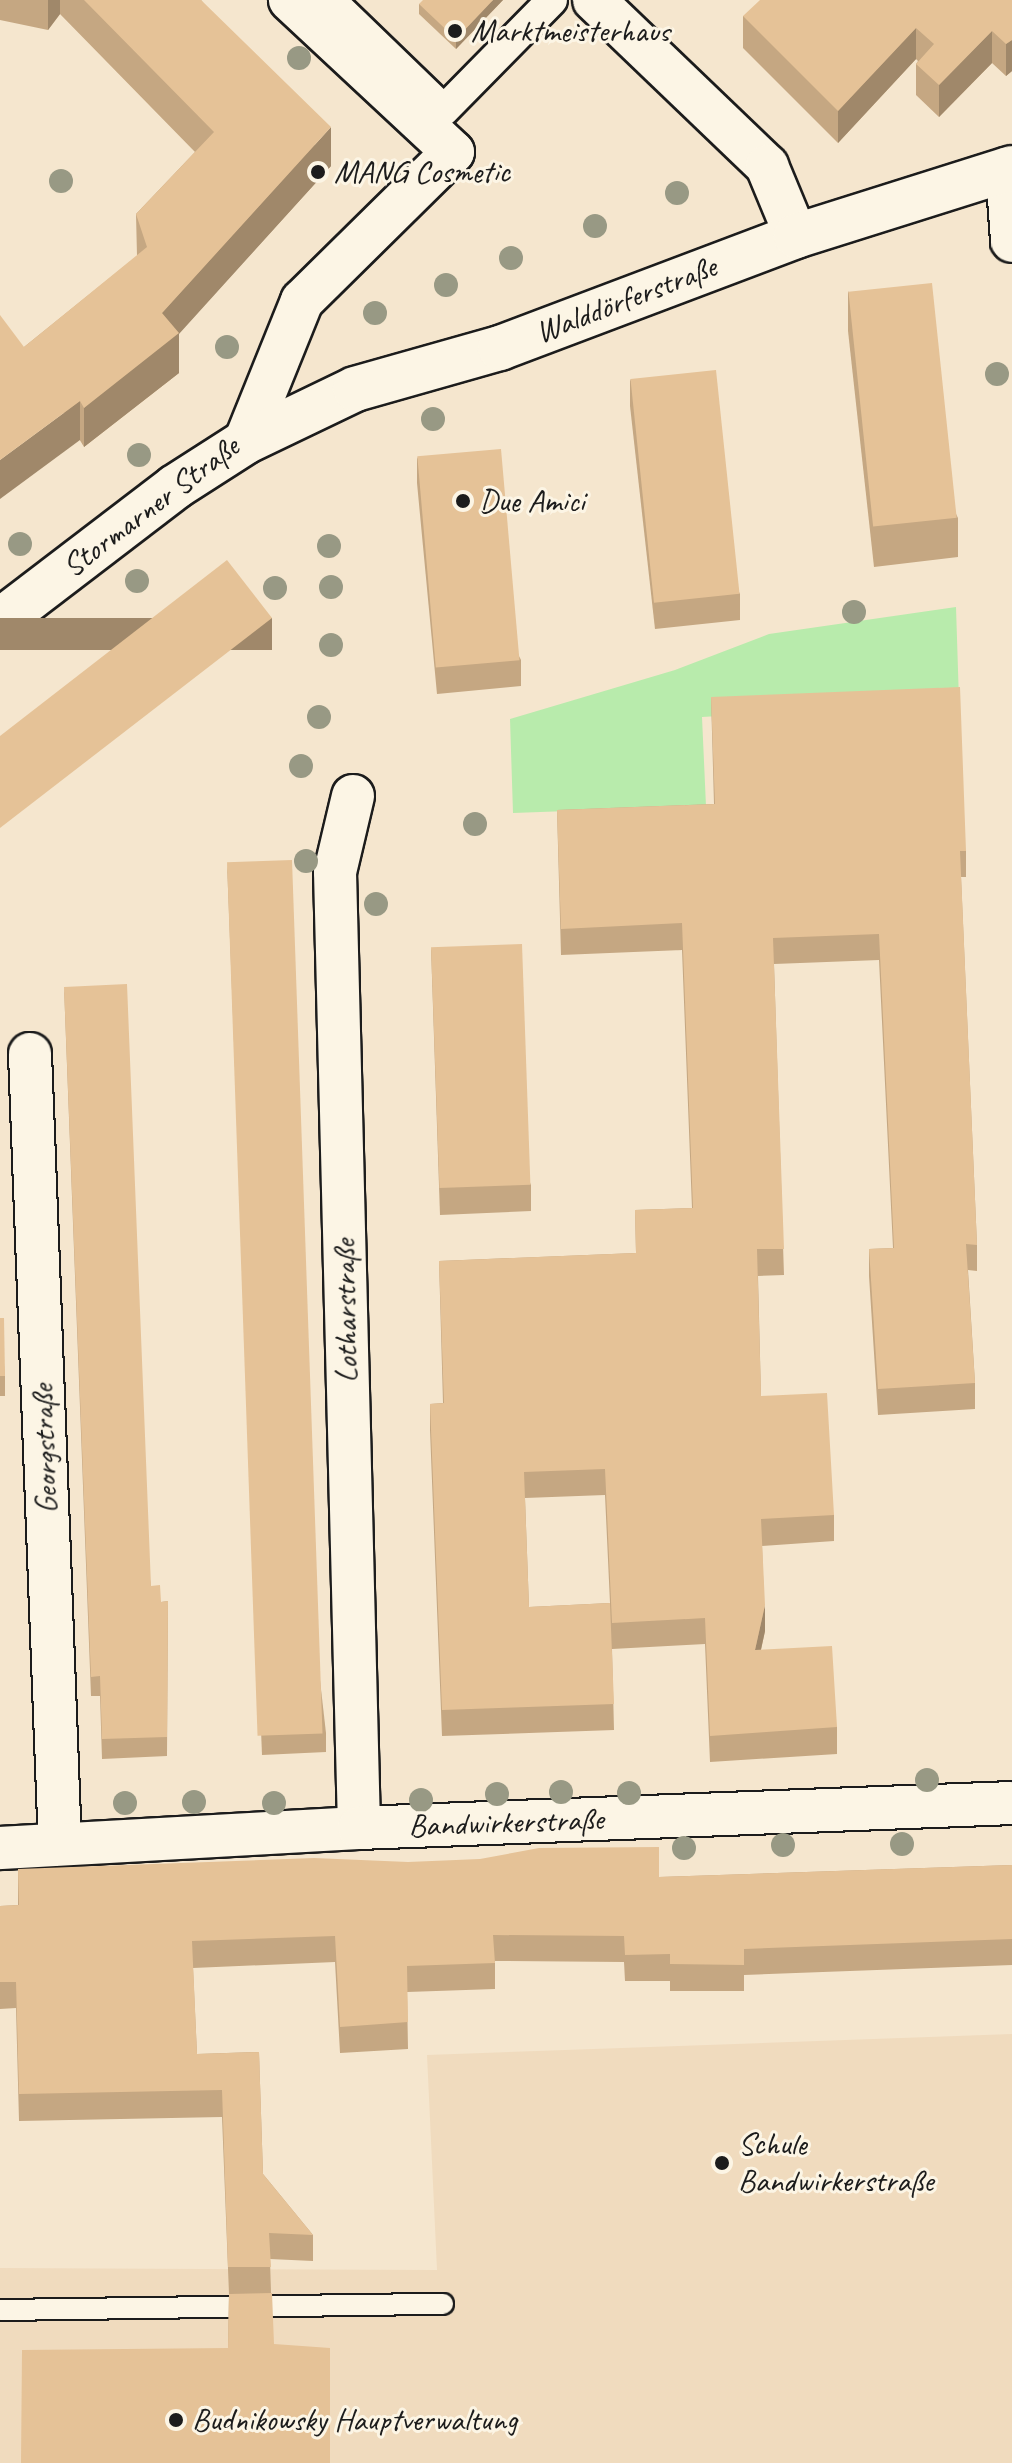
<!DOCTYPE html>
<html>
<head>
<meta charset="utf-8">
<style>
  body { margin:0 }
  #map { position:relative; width:1012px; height:2463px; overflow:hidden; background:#f5e6ce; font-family:Caveat,sans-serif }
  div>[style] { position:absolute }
  .built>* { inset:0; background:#f0dbbe }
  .green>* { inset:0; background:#b8ebac }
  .roads { filter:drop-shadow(2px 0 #1c1c1c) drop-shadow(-2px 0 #1c1c1c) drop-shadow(0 2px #1c1c1c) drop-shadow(0 -2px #1c1c1c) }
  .service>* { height:20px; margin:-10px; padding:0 10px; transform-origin:10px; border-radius:10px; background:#fcf5e5 }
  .pedestrian>* { height:30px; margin:-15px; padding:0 15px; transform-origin:15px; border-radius:15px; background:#fcf5e5 }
  .minor>* { height:42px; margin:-21px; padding:0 21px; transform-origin:21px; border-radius:21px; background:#fcf5e5 }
  .tertiary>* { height:44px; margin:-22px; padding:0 22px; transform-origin:22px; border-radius:22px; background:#fcf5e5 }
  .trees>* { width:24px; height:24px; margin:-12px; border-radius:50%; background:#989984 }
  .wall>* { inset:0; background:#c5a782 }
  .shaded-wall>* { inset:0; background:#a0886a; transform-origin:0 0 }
  .building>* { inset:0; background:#e5c297; transform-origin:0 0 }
  .dots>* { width:22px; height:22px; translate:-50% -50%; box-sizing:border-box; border:4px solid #fcf5e5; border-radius:50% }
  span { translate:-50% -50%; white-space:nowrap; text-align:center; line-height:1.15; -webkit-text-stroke:6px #fcf5e5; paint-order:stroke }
  .poi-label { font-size:32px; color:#1c1c1c }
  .left { translate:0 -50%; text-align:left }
  .street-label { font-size:32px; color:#1c1c1c }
</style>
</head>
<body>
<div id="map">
  <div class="built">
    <div style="clip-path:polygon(1012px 2034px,1012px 2463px,0 2463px,0 2268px,437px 2270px,427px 2055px)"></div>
  </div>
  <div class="green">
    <div style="clip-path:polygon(956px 607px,959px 701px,702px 717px,706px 806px,513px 813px,510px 719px,675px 670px,769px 634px)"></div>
  </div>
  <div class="roads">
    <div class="service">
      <div style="left:0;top:2310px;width:443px;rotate:-0.8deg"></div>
    </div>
    <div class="pedestrian">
      <div style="left:330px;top:0;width:158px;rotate:44deg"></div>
      <div style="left:444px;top:110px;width:154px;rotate:-45.5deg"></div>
    </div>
    <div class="minor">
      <div style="left:594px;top:0;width:240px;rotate:43.8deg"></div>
      <div style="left:767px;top:166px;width:76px;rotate:67.5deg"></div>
      <div style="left:1007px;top:169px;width:72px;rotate:86deg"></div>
      <div style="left:245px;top:442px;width:152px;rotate:-68deg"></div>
      <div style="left:302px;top:301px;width:212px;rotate:-44.6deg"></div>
      <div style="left:453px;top:152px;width:223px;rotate:-137deg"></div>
      <div style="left:353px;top:796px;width:78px;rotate:103.3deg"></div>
      <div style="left:335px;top:872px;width:956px;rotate:88.56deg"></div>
      <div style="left:30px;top:1054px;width:791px;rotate:87.83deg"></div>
      <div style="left:0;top:1848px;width:360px;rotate:-3.2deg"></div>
      <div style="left:359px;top:1828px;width:653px;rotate:-2.19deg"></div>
    </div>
    <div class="tertiary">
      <div style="left:0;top:621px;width:220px;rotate:-37.4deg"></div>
      <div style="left:175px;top:487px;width:83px;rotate:-32.7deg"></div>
      <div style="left:245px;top:442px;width:122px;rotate:-25.7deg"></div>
      <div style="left:355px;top:389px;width:151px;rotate:-15.8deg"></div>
      <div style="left:500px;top:348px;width:316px;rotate:-20.7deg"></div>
      <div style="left:796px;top:236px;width:226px;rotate:-17.5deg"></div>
    </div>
  </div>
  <div class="trees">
    <div style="left:299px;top:58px"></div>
    <div style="left:61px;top:181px"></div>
    <div style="left:677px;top:193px"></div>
    <div style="left:595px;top:226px"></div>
    <div style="left:511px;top:258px"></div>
    <div style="left:446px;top:285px"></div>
    <div style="left:375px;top:313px"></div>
    <div style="left:227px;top:347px"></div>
    <div style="left:997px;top:374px"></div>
    <div style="left:433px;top:419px"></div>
    <div style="left:139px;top:455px"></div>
    <div style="left:20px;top:544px"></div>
    <div style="left:329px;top:546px"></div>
    <div style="left:137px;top:581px"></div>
    <div style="left:331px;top:587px"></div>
    <div style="left:275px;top:588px"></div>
    <div style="left:854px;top:612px"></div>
    <div style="left:331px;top:645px"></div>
    <div style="left:319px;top:717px"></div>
    <div style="left:301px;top:766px"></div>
    <div style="left:475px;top:824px"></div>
    <div style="left:306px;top:861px"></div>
    <div style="left:376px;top:904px"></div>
    <div style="left:927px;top:1780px"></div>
    <div style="left:561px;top:1792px"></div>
    <div style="left:629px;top:1793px"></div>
    <div style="left:497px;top:1794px"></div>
    <div style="left:421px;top:1800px"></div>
    <div style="left:194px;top:1802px"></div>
    <div style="left:125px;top:1803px"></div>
    <div style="left:274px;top:1803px"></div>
    <div style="left:902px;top:1844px"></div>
    <div style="left:783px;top:1845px"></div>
    <div style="left:684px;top:1848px"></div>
  </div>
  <div class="wall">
    <div style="clip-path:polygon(0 0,201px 0,331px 166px,179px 333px,179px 373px,84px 447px,24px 347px,137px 256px,136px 214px,195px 152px,60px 14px,48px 30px,0 20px)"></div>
    <div style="clip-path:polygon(503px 0,456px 49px,419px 14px,419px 4px)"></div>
    <div style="clip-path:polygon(1012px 0,1012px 71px,1006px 76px,992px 63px,939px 117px,916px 95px,916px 64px,918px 61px,916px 59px,838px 143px,743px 48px,743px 16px)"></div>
    <div style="clip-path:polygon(848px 291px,958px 518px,958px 557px,874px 567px,848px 331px)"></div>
    <div style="clip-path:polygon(630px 379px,740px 594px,740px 620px,655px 629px,630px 406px)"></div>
    <div style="clip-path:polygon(417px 457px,521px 660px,521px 686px,437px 694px,417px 483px)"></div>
    <div style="clip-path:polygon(evenodd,711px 697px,966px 851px,966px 877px,961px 877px,977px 1245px,977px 1271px,968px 1270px,975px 1383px,975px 1409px,878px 1415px,869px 1276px,869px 1249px,893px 1248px,879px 960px,774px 964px,784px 1275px,758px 1276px,761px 1396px,834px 1515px,834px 1541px,762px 1546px,765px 1631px,761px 1650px,837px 1727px,837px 1754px,710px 1762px,705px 1644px,612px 1649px,614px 1730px,442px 1736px,430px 1430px,430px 1404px,443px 1403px,439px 1261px,636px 1253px,635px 1210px,692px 1208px,682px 950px,561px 955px,557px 810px,714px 804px,711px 697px,605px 1495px,610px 1603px,529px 1607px,525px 1498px,605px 1495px)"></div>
    <div style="clip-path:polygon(227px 863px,326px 1733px,326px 1752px,262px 1755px)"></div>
    <div style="clip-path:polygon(431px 948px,531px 1185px,531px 1211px,440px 1215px)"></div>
    <div style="clip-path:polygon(64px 987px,151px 1586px,161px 1602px,168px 1601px,167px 1756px,102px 1759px,100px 1696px,91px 1696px)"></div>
    <div style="clip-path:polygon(0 1318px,5px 1376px,5px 1396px,0 1396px)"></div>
    <div style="clip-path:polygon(1012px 1865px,1012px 1965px,744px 1975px,744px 1991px,670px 1991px,670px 1981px,625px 1981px,624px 1962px,495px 1961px,495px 1989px,407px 1992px,408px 2049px,340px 2053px,335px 1962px,193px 1968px,197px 2054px,259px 2052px,263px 2174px,313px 2235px,313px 2261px,270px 2259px,271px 2293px,228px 2348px,229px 2294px,222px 2117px,19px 2121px,16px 2008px,0 2009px,0 1906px,18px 1905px,18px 1869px,659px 1877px)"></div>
  </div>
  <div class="shaded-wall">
    <div style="clip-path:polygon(48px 0,60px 0,60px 14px,48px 30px)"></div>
    <div style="clip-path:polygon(493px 0,503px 0,456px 49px,456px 39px)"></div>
    <div style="clip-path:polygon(916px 28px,916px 59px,838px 143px,838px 111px)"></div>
    <div style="clip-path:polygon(992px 31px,992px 63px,939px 117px,939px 85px)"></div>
    <div style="clip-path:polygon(1012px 40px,1012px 71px,1006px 76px,1006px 44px)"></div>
    <div style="clip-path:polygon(331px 127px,331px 166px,179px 334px,179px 373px,84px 447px,84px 408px,162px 313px)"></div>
    <div style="clip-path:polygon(80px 401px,80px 440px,0 499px,0 460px)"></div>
    <div style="left:272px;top:618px;width:32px;height:344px;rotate:90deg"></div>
    <div style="clip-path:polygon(765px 1605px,765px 1631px,755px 1676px,755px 1650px)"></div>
  </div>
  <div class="building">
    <div style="clip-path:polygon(84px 0,201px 0,331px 127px,162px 313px,179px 333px,84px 408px,80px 401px,0 460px,0 315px,24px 347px,147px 247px,136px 214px,214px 132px)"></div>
    <div style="clip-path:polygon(423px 0,493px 0,456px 39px,419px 4px)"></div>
    <div style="clip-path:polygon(760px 0,1012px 0,1012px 40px,1006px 44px,992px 31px,939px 85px,916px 64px,934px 44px,916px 28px,838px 111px,743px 16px)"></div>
    <div style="left:932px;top:283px;width:236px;height:84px;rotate:84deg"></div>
    <div style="left:716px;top:370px;width:225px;height:86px;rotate:84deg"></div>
    <div style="left:501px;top:449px;width:212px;height:84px;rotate:85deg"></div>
    <div style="clip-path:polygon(227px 560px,272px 618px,0 828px,0 736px)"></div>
    <div style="clip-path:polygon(960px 687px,966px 851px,960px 851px,977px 1245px,966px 1244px,975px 1383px,878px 1389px,869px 1249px,894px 1248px,879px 934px,773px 938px,784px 1249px,757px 1249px,761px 1396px,827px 1393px,834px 1515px,761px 1519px,765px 1605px,755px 1650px,832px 1646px,837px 1727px,710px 1736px,705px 1618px,612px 1623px,605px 1469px,524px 1472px,529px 1607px,610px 1603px,614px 1704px,442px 1710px,430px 1404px,444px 1403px,439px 1261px,636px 1253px,635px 1210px,693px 1208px,682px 923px,561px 929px,557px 810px,715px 804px,711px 697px)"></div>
    <div style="left:292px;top:860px;width:874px;height:65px;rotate:88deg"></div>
    <div style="left:522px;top:944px;width:241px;height:91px;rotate:88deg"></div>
    <div style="clip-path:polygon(127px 984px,151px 1586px,160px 1585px,161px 1602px,168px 1601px,167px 1737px,102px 1739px,100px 1676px,91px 1677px,64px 987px)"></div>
    <div style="clip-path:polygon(0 1318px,4px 1318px,5px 1376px,0 1376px)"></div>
    <div style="clip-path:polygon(659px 1847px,659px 1877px,1012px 1865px,1012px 1939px,744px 1949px,744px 1965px,670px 1964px,670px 1954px,625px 1955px,624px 1936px,493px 1935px,495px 1963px,407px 1966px,408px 2022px,340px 2027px,335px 1936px,192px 1941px,197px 2054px,259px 2052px,263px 2174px,313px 2235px,269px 2233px,271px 2267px,228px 2267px,222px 2090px,19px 2094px,16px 1982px,0 1982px,0 1906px,19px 1905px,18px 1869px,314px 1858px,408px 1862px,480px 1859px,539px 1848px)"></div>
    <div style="clip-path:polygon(272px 2293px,274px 2344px,330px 2348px,330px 2463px,21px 2463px,22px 2350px,228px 2348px,229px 2294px)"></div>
  </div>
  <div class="dots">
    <div style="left:455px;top:31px;background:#1c1c1c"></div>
    <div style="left:318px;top:172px;background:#1c1c1c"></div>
    <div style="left:463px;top:501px;background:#1c1c1c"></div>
    <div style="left:722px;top:2163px;background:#1c1c1c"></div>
    <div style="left:176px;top:2420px;background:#1c1c1c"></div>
  </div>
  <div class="poi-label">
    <span class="left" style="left:471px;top:31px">Marktmeisterhaus</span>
    <span class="left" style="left:334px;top:172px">MANG Cosmetic</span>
    <span class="left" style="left:479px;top:501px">Due Amici</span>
    <span class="left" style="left:738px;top:2163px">Schule<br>Bandwirkerstraße</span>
    <span class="left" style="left:192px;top:2420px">Budnikowsky Hauptverwaltung</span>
  </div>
  <div class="street-label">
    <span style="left:626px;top:300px;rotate:-21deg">Walddörferstraße</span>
    <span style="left:151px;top:507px;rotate:-37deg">Stormarner Straße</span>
    <span style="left:346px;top:1311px;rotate:-91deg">Lotharstraße</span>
    <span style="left:45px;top:1449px;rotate:-92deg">Georgstraße</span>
    <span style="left:506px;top:1823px;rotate:-2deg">Bandwirkerstraße</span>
  </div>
</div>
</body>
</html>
